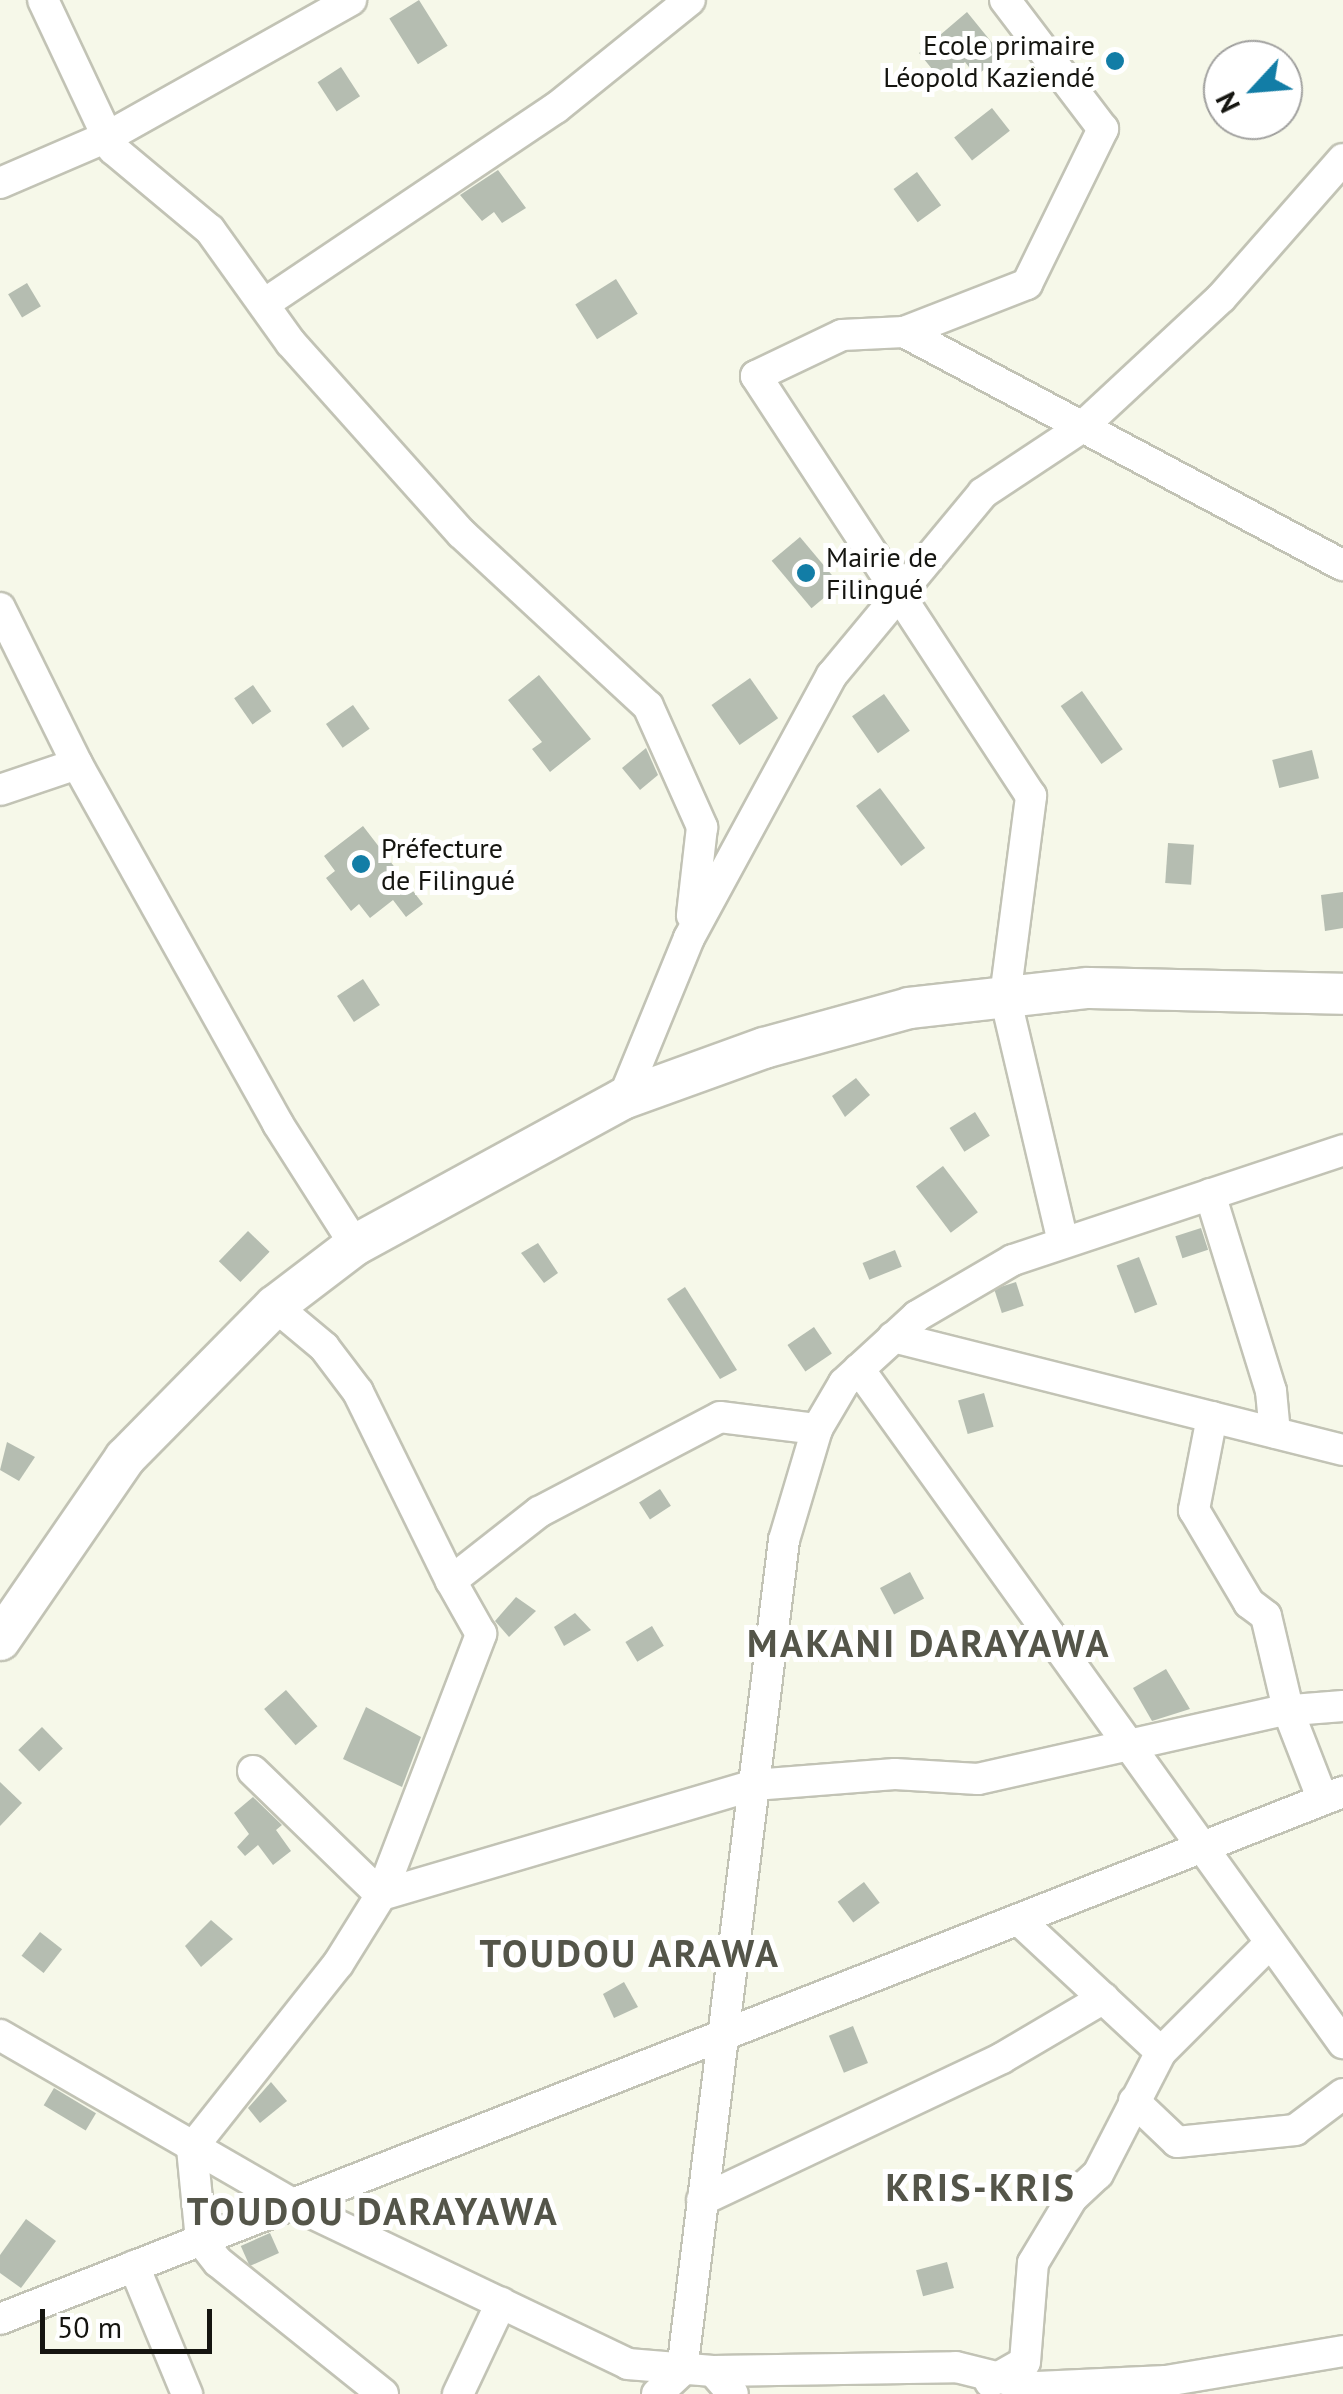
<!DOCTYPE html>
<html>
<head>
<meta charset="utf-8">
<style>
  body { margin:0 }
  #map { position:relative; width:1343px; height:2394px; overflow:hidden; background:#f6f8e9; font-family:"PT Sans",sans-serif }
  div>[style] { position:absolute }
  .building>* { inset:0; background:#b5bdb1; transform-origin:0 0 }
  .roads { filter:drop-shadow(2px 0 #c2c3b5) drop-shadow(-2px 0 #c2c3b5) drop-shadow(0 2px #c2c3b5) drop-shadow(0 -2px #c2c3b5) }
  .minor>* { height:30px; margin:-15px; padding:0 15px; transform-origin:15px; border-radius:15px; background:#fff }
  .major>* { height:40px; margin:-20px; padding:0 20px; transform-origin:20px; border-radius:20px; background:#fff }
  .dots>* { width:28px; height:28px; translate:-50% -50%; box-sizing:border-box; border:5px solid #fff; border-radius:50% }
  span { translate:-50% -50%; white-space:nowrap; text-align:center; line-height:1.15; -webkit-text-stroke:10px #fff; paint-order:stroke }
  .poi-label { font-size:28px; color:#151510 }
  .right { translate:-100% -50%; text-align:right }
  .left { translate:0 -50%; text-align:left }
  .district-label { font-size:38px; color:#545549; font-weight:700; letter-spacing:2.5px }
  .north { position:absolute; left:1203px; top:40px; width:100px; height:100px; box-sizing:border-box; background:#fff; border:2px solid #a1a19f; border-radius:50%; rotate:244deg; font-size:28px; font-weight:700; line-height:40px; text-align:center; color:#151510 }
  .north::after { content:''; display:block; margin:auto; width:35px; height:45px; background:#127da6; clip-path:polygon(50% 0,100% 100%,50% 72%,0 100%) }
  .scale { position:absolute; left:40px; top:2309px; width:172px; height:45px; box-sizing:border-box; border:5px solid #151510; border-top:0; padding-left:12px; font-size:30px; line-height:35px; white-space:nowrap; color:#151510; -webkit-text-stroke:8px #fff; paint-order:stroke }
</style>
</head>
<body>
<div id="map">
  <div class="building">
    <div style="left:419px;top:0;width:54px;height:35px;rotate:58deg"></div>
    <div style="clip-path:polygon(967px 12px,1002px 55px,976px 76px,965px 62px,941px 80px,919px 53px)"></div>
    <div style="left:341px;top:67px;width:35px;height:28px;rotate:57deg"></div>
    <div style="left:992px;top:108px;width:29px;height:48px;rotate:52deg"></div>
    <div style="clip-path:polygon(498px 170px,526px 208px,502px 223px,494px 212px,482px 221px,460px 195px)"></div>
    <div style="left:917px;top:172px;width:41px;height:29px;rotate:54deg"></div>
    <div style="left:616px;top:279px;width:41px;height:48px;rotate:58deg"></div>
    <div style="left:27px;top:283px;width:27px;height:22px;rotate:59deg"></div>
    <div style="left:800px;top:537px;width:62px;height:37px;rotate:50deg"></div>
    <div style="clip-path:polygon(539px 675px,591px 739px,550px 772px,532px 749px,542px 742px,508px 700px)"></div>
    <div style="left:750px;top:678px;width:49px;height:47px;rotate:55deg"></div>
    <div style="left:253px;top:685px;width:32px;height:23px;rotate:55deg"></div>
    <div style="left:1082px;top:691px;width:71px;height:26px;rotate:55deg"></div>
    <div style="left:884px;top:694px;width:45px;height:39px;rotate:55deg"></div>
    <div style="left:353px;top:705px;width:29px;height:33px;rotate:55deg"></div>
    <div style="clip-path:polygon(646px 748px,658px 775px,640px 790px,622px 768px)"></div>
    <div style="left:1312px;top:750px;width:29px;height:41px;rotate:76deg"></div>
    <div style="left:880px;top:788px;width:75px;height:30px;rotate:53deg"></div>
    <div style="clip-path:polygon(363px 826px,423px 904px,406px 917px,393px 900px,370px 918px,359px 904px,351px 911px,326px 878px,335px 871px,324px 856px)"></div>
    <div style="left:1168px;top:843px;width:26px;height:40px;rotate:4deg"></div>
    <div style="clip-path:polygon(1343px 892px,1343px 928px,1325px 931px,1321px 895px)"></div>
    <div style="left:363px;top:979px;width:31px;height:31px;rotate:57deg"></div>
    <div style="clip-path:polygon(856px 1078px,870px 1095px,845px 1117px,832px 1096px)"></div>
    <div style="left:975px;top:1112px;width:28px;height:30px;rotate:58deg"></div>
    <div style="left:943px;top:1166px;width:58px;height:34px;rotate:53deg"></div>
    <div style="left:1201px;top:1228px;width:23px;height:27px;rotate:72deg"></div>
    <div style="left:248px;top:1231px;width:30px;height:42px;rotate:44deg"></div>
    <div style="clip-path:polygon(538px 1243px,558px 1273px,544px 1283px,521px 1253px)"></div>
    <div style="left:895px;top:1250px;width:18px;height:35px;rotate:68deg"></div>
    <div style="left:1139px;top:1257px;width:51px;height:24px;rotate:69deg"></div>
    <div style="left:1016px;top:1282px;width:25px;height:23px;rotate:72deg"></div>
    <div style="clip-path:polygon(685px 1287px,704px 1317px,737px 1370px,720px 1379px,667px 1299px)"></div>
    <div style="left:814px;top:1327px;width:32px;height:32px;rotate:56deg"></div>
    <div style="left:984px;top:1393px;width:35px;height:27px;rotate:74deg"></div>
    <div style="clip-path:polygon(7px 1442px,35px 1457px,19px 1481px,0 1470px)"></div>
    <div style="left:660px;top:1489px;width:20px;height:25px;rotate:57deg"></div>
    <div style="left:910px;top:1572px;width:30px;height:34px;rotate:62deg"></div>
    <div style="clip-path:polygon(516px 1597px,536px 1611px,509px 1637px,495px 1621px)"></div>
    <div style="clip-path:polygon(575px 1613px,591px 1630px,564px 1646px,554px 1627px)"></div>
    <div style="left:652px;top:1626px;width:23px;height:31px;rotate:59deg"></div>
    <div style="clip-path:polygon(1166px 1669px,1190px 1709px,1152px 1721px,1133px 1688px)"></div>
    <div style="left:286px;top:1690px;width:48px;height:29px;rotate:49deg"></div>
    <div style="clip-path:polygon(366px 1707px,421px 1737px,402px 1787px,343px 1759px)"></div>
    <div style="left:42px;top:1727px;width:30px;height:33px;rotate:46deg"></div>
    <div style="clip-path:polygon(0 1782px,22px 1803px,0 1826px)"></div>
    <div style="clip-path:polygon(253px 1797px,282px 1825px,276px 1830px,291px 1851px,273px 1865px,258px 1845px,245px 1856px,237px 1847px,249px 1834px,234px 1813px)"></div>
    <div style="left:864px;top:1882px;width:26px;height:33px;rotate:53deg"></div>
    <div style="clip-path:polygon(211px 1920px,233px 1939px,201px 1967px,185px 1946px)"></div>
    <div style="left:40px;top:1932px;width:28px;height:30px;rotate:38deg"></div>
    <div style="clip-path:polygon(624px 1982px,638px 2007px,614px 2018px,603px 1994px)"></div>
    <div style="left:853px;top:2026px;width:40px;height:26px;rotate:68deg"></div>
    <div style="clip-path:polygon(271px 2082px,287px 2101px,260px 2123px,248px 2108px)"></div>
    <div style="left:54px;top:2088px;width:49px;height:20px;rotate:31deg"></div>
    <div style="clip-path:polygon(26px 2219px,56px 2241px,21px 2288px,0 2273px,0 2255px)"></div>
    <div style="left:270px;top:2233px;width:22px;height:32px;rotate:66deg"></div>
    <div style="left:947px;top:2262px;width:27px;height:32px;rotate:75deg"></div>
  </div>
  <div class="roads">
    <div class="minor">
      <div style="left:43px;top:0;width:165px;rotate:64.8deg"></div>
      <div style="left:113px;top:149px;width:126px;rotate:39.9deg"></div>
      <div style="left:210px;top:230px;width:139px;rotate:54.4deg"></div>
      <div style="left:291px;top:343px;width:256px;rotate:48.2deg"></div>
      <div style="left:462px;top:534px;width:253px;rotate:42.8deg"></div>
      <div style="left:648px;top:706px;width:133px;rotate:65.9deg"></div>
      <div style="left:702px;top:827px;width:89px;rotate:96.5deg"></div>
      <div style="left:0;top:183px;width:116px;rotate:-23.3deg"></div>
      <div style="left:107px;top:137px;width:280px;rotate:-29.3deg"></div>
      <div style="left:264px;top:304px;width:352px;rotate:-33.9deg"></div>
      <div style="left:556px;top:108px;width:172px;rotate:-38.9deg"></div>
      <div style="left:904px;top:332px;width:132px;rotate:-21.3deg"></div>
      <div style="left:1027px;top:284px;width:173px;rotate:-63.9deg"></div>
      <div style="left:1103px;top:129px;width:162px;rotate:-127.2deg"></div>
      <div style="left:0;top:608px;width:174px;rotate:63.7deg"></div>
      <div style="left:77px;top:764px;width:412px;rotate:60.8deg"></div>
      <div style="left:278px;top:1124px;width:143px;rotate:57.5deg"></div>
      <div style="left:0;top:790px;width:81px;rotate:-18.7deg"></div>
      <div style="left:623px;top:1099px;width:174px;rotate:-67.7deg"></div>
      <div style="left:689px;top:938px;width:299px;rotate:-61.5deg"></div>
      <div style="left:832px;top:675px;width:236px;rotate:-50.3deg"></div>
      <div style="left:983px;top:493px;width:118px;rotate:-33.6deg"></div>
      <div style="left:1081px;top:428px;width:191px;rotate:-42.9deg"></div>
      <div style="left:1221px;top:298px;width:185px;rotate:-48.7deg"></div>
      <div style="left:1210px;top:1194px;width:206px;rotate:72.8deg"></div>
      <div style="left:1271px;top:1391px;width:42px;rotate:84.6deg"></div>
      <div style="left:1063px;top:1242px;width:252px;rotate:-103.3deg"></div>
      <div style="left:1005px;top:997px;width:203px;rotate:-82.6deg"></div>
      <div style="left:1031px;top:796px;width:502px;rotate:-123.22deg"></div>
      <div style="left:756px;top:376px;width:95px;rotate:-25.5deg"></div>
      <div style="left:842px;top:335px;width:62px;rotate:-2.8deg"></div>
      <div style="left:904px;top:332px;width:497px;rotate:28deg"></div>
      <div style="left:275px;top:1306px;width:64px;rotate:39.9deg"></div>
      <div style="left:324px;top:1347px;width:56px;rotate:52.9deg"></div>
      <div style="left:358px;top:1392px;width:211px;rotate:63.8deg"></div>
      <div style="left:893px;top:1337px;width:464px;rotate:14.1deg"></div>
      <div style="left:859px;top:1369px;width:830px;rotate:54.32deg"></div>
      <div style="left:1212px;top:1417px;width:95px;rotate:101deg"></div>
      <div style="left:1194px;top:1510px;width:108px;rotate:59.4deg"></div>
      <div style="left:1249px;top:1603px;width:21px;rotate:37deg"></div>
      <div style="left:1266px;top:1616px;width:100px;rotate:76.7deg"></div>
      <div style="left:1289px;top:1713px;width:93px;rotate:68.7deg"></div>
      <div style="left:253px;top:1771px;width:178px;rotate:44.1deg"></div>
      <div style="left:381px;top:1895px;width:389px;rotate:-16.4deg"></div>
      <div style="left:754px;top:1785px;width:141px;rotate:-4.5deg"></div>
      <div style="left:895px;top:1774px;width:83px;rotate:3.4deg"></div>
      <div style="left:978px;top:1779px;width:310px;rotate:-12.7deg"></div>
      <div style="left:1280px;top:1711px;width:63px;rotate:-4.5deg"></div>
      <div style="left:1020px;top:1921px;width:192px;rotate:42.9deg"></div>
      <div style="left:0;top:2035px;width:338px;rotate:30deg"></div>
      <div style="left:293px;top:2204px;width:371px;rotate:25.5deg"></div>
      <div style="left:628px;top:2364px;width:85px;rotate:4.7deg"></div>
      <div style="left:713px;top:2371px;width:30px;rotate:49deg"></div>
      <div style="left:1134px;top:2101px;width:59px;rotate:43.6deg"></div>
      <div style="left:1177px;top:2142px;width:119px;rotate:-5.8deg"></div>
      <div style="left:1295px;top:2130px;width:60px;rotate:-36.9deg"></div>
      <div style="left:702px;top:2200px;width:332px;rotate:-25.3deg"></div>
      <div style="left:1002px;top:2058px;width:118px;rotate:-30.5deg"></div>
      <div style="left:134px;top:2266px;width:139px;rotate:67.5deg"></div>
      <div style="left:0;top:2319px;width:1443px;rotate:-21.43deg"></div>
      <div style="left:713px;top:2371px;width:243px;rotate:-0.9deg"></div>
      <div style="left:956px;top:2367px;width:83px;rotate:13.9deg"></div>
      <div style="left:1037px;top:2387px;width:129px;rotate:-2.7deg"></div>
      <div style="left:1166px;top:2381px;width:180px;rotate:-9.6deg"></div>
      <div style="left:990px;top:2382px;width:40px;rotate:-29.7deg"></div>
      <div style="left:1025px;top:2362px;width:99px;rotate:-85.4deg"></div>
      <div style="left:1033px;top:2263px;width:76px;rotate:-59deg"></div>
      <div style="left:1072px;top:2198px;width:35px;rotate:-43deg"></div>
      <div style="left:1098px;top:2174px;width:137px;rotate:-62.7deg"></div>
      <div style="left:1161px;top:2052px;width:150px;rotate:-45deg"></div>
      <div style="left:383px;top:2394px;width:211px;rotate:-141.3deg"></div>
      <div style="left:218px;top:2262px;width:28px;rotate:-128deg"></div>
      <div style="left:201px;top:2240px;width:92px;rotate:-95.6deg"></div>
      <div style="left:192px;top:2148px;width:235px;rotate:-51.6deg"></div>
      <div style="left:338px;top:1964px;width:81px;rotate:-58.1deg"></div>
      <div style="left:381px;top:1895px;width:280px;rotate:-69deg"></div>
      <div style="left:481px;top:1634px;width:61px;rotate:-119.5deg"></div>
      <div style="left:451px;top:1581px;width:112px;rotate:-38.1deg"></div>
      <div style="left:539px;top:1512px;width:204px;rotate:-27.7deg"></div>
      <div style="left:720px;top:1417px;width:98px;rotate:7.1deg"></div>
      <div style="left:458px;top:2394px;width:101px;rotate:-64.7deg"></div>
      <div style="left:657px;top:2394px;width:34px;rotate:-43deg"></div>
      <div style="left:682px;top:2371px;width:837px;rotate:-83deg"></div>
      <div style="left:784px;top:1540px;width:116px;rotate:-73.4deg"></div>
      <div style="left:817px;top:1429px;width:53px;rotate:-59.6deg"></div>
      <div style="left:844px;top:1383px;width:99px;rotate:-42.5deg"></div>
      <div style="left:917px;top:1316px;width:111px;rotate:-30.3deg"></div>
      <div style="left:1013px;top:1260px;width:348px;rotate:-18.4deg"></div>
    </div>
    <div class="major">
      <div style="left:0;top:1640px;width:221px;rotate:-55.5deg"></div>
      <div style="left:125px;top:1458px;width:214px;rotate:-45.4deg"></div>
      <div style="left:275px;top:1306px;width:101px;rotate:-37.3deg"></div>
      <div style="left:355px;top:1245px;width:305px;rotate:-28.6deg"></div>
      <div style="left:623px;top:1099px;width:150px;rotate:-19.9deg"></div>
      <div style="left:764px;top:1048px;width:150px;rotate:-15.4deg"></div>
      <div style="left:909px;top:1008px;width:180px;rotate:-6.4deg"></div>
      <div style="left:1088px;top:988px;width:255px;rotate:1.3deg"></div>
    </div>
  </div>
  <div class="dots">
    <div style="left:1115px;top:61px;background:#127da6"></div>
    <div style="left:806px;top:573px;background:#127da6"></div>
    <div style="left:361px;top:864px;background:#127da6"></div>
  </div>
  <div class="poi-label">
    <span class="right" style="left:1095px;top:61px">Ecole primaire<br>Léopold Kaziendé</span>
    <span class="left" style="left:826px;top:573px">Mairie de<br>Filingué</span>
    <span class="left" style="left:381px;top:864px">Préfecture<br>de Filingué</span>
  </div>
  <div class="district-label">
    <span style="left:929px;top:1643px">MAKANI DARAYAWA</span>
    <span style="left:630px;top:1953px">TOUDOU ARAWA</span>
    <span style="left:981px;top:2187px">KRIS-KRIS</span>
    <span style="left:373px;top:2211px">TOUDOU DARAYAWA</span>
  </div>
  <div class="north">N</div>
  <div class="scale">50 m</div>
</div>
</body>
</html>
